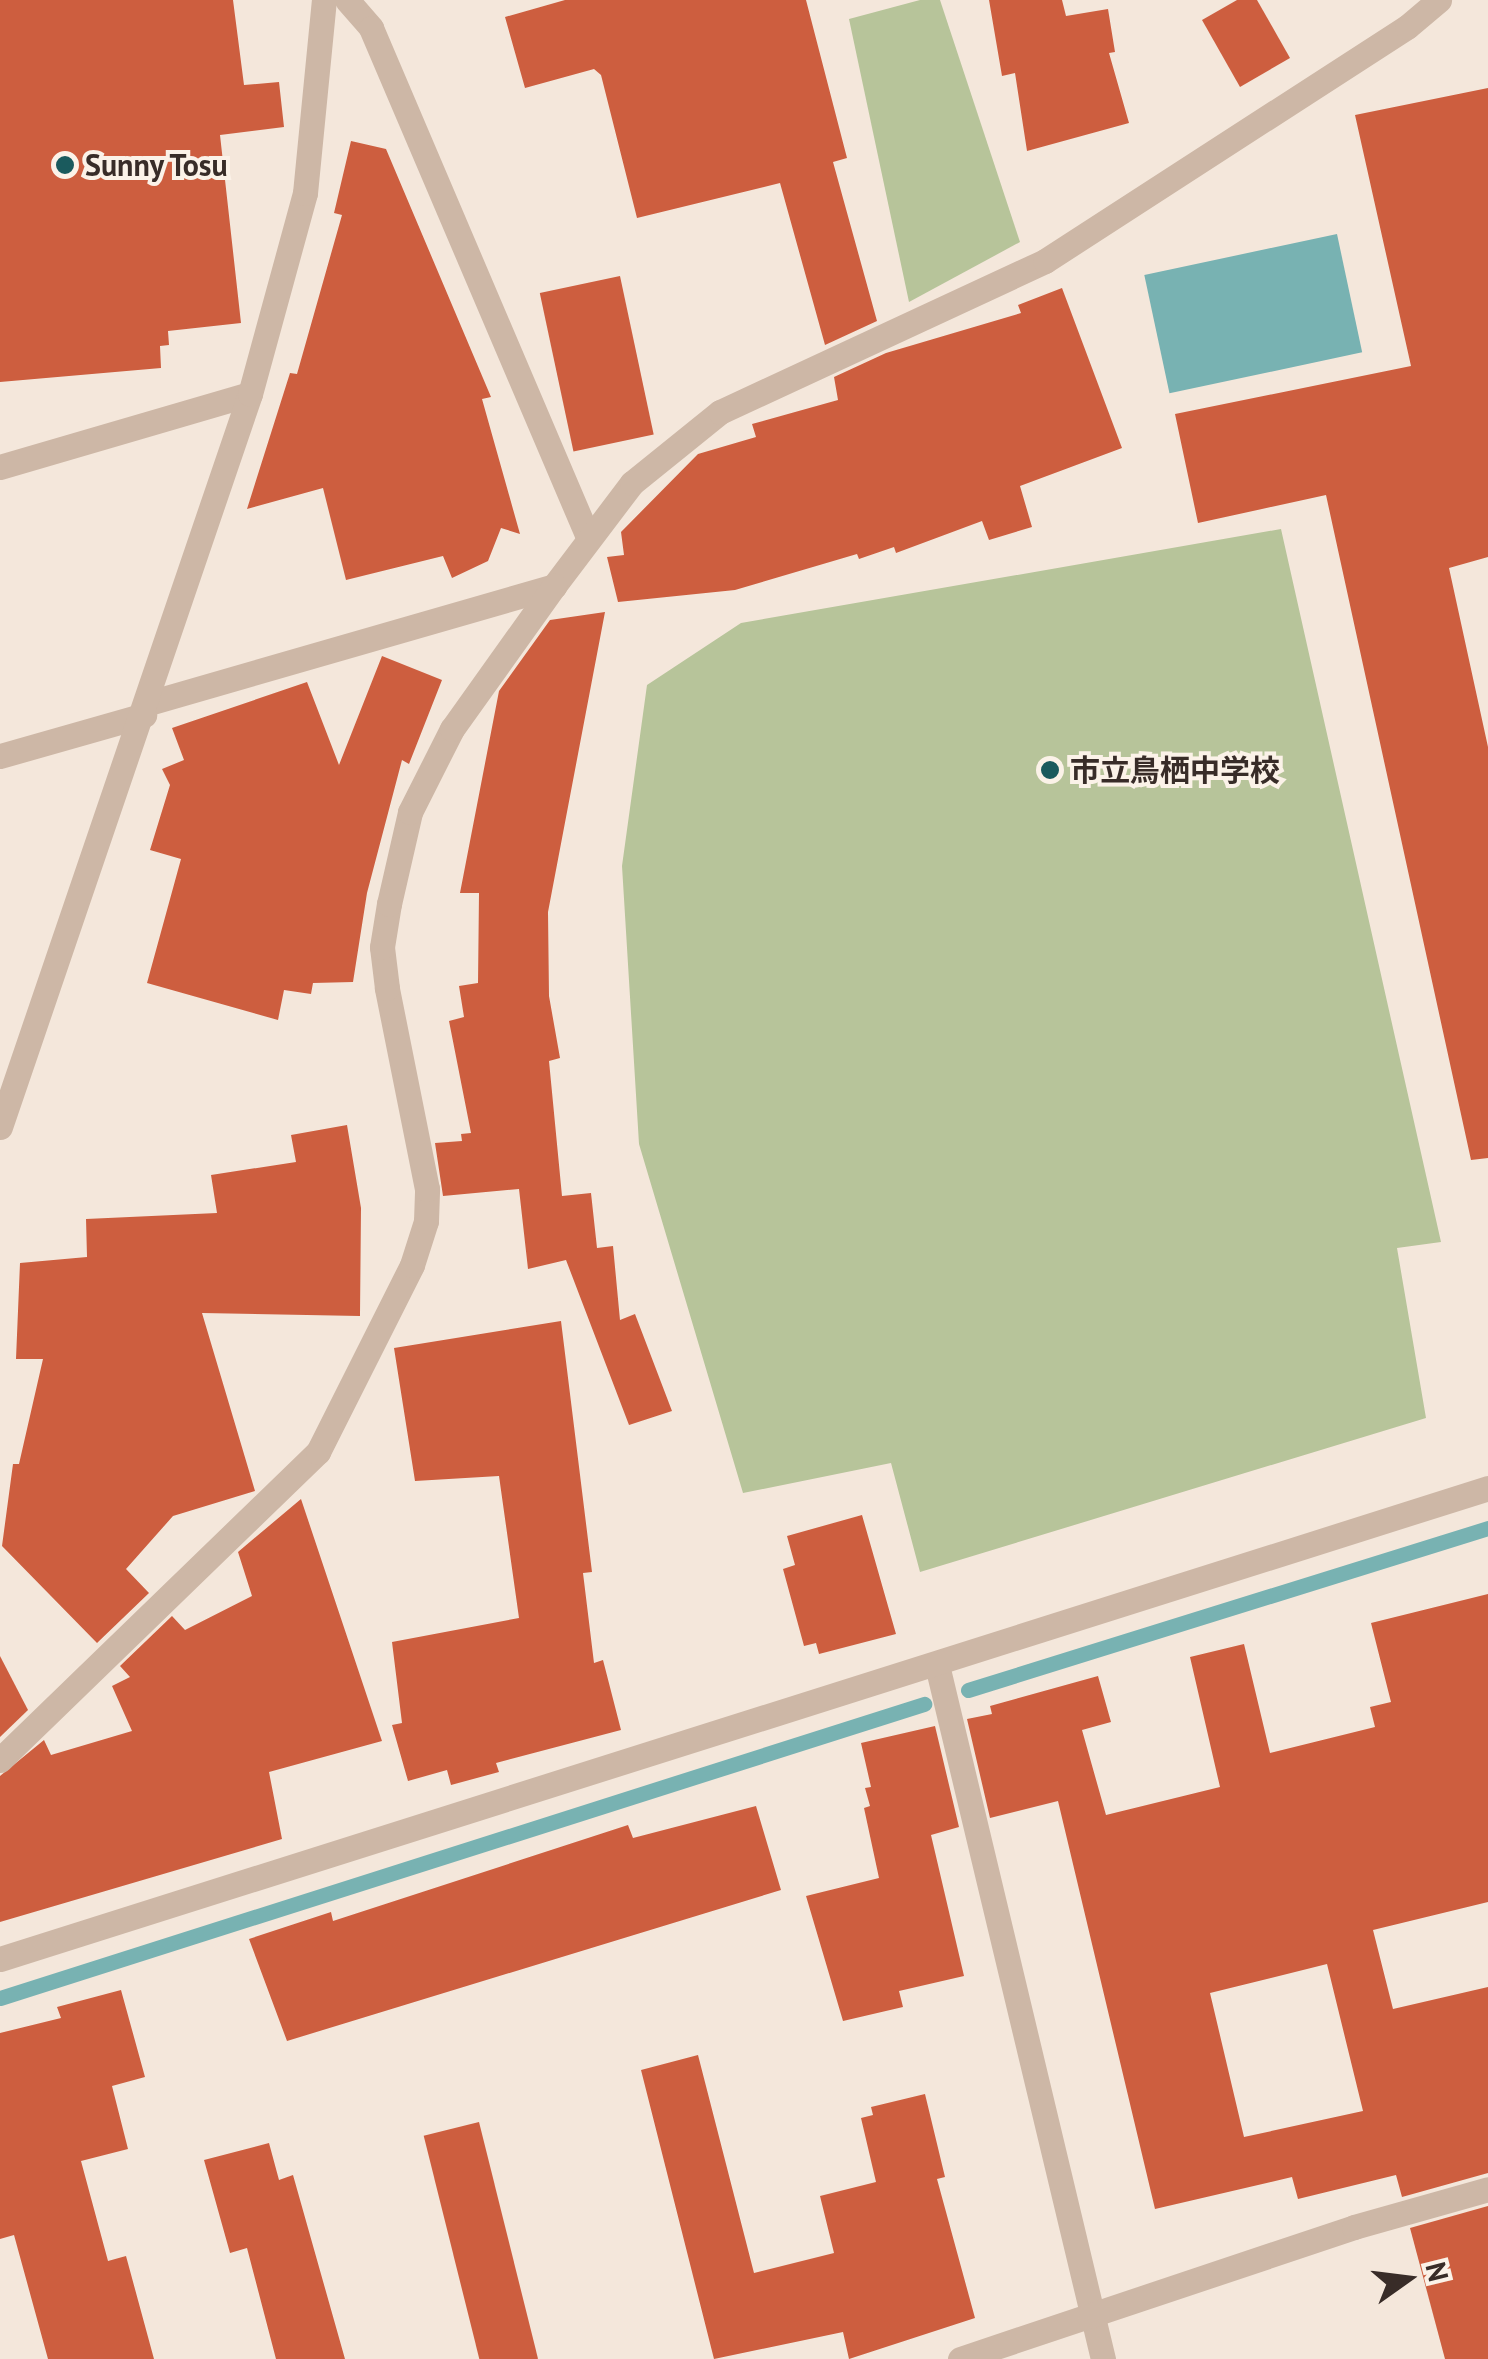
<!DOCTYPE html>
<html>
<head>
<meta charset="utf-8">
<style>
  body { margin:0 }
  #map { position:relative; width:1488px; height:2359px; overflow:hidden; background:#f4e7db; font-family:"PT Sans","Noto Sans JP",sans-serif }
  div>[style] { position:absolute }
  .green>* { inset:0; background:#b7c49a }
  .water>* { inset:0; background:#78b2b2; transform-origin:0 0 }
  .stream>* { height:15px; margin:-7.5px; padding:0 7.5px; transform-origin:7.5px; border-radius:7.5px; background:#78b2b2 }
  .building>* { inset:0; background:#cd5e3f; transform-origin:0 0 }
  .minor>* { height:25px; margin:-12.5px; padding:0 12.5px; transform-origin:12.5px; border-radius:12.5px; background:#cdb7a6 }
  .dots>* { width:28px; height:28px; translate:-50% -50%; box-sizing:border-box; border:5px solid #fbf2e8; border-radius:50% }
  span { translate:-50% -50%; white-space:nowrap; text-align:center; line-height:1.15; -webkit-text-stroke:8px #fbf2e8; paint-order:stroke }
  .poi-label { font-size:30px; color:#382c28; font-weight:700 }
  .left { translate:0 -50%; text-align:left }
  .north { position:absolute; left:1358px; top:2229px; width:100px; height:100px; -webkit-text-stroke:8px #fbf2e8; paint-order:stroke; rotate:76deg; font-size:28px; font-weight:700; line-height:40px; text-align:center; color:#382c28 }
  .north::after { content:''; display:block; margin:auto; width:35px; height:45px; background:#382c28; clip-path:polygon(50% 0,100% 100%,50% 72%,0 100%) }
</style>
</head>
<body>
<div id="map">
  <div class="green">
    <div style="clip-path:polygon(920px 0,940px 0,1020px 242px,909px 302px,849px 19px)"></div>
    <div style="clip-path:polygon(1281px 529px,1441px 1242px,1397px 1248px,1426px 1418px,920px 1572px,891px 1463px,743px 1493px,639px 1144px,622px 866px,647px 685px,741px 623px)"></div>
  </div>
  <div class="water">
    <div style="left:1337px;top:234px;width:121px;height:197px;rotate:78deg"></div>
  </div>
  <div class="stream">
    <div style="left:968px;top:1690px;width:545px;rotate:-17.3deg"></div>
    <div style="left:0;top:1998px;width:970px;rotate:-17.65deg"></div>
  </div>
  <div class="building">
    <div style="clip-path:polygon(0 0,233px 0,244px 85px,279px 82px,284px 127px,220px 135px,241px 323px,168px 331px,169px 345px,160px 346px,161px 368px,0 382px)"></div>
    <div style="clip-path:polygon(565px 0,806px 0,847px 158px,833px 162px,877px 321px,825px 345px,780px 183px,637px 218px,601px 75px,594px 69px,525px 88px,505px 17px)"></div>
    <div style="clip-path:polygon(989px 0,1062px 0,1066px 16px,1108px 9px,1115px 52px,1109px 53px,1129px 123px,1027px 151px,1015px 73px,1002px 76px)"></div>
    <div style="clip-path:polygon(1237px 0,1257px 0,1290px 58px,1240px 87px,1202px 20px)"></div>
    <div style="clip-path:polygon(1488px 88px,1488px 557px,1449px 568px,1488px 747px,1488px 1158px,1471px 1160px,1326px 495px,1198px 523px,1175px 414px,1411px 366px,1355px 115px)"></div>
    <div style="clip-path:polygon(351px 141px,386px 149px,491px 397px,482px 399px,520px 534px,501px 528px,488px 561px,452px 578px,443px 556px,346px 580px,323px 488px,247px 509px,290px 373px,297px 374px,342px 215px,334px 213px)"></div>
    <div style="left:620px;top:276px;width:162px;height:82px;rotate:78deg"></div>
    <div style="clip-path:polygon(1062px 288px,1122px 448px,1020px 486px,1032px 527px,989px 540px,982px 521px,896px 553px,894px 547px,859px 559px,857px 554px,735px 590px,618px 602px,607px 557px,624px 555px,621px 532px,698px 454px,756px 437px,752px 424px,838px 400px,834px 377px,886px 353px,1021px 313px,1018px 305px)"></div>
    <div style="clip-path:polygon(605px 612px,548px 912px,549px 996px,560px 1058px,549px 1061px,562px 1196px,591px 1193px,597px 1248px,613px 1246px,620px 1320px,635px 1314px,672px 1411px,629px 1425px,566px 1260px,528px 1269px,519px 1189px,443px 1196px,435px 1143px,462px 1141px,461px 1134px,471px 1133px,449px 1021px,464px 1017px,459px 986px,478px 983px,479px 893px,460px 893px,499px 691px,550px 620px)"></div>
    <div style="clip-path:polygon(382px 656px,442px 680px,409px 764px,402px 760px,367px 893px,353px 982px,313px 983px,311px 994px,284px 990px,278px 1020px,147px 983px,181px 859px,150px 850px,170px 785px,162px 769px,184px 760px,172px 728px,307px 682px,339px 765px)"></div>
    <div style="clip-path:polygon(347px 1125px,361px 1208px,360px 1316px,202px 1313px,255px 1491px,173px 1516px,126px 1569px,149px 1593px,97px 1643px,2px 1546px,13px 1464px,19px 1464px,43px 1359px,16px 1359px,20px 1263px,87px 1257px,86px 1219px,217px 1213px,211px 1175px,296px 1162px,291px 1135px)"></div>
    <div style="clip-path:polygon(561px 1321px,592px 1572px,583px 1573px,594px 1663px,603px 1660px,621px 1730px,496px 1763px,499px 1772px,451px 1785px,447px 1770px,408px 1781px,392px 1725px,402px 1723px,392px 1642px,519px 1618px,499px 1476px,415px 1481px,394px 1348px)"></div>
    <div style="clip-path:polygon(301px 1499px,382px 1741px,269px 1772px,282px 1839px,0 1922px,0 1776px,44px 1740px,51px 1755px,132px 1731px,112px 1686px,130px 1677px,120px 1666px,172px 1616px,185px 1630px,252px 1596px,238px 1552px)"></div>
    <div style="clip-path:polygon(862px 1515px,896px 1634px,819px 1654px,816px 1643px,804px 1646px,783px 1569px,795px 1565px,787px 1536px)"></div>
    <div style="clip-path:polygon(evenodd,1488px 1594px,1488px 1902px,1373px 1930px,1393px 2009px,1488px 1987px,1488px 2173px,1402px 2197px,1396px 2175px,1298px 2199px,1292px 2177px,1155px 2209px,1058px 1801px,990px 1818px,967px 1719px,992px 1714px,990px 1706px,1098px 1676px,1111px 1722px,1082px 1730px,1106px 1815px,1220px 1787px,1190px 1657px,1244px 1644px,1270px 1753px,1375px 1727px,1370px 1707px,1391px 1702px,1371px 1623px,1488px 1594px,1327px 1964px,1363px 2111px,1244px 2137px,1210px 1993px,1327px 1964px)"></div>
    <div style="clip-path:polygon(0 1656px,28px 1710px,0 1737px)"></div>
    <div style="clip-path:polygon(935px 1726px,959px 1827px,931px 1835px,964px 1976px,899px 1991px,903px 2007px,843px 2021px,806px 1896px,879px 1878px,864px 1808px,870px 1806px,865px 1788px,871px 1787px,861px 1743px)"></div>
    <div style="clip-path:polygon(756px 1806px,781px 1890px,287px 2041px,249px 1939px,331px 1912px,333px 1921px,628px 1825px,633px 1838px)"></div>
    <div style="clip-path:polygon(121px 1990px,145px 2077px,112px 2086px,128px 2149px,81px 2161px,108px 2261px,126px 2256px,154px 2359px,48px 2359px,14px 2235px,0 2239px,0 2033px,61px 2018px,57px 2007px)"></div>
    <div style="clip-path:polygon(698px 2055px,754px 2273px,834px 2253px,820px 2196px,876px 2182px,861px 2118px,873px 2115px,871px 2107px,925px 2094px,945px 2177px,937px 2179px,975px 2318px,849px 2359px,843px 2332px,714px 2359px,641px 2070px)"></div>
    <div style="left:479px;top:2122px;width:244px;height:57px;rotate:76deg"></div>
    <div style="clip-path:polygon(269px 2143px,279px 2180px,293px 2175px,345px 2359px,276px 2359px,247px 2248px,230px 2253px,204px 2160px)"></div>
    <div style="clip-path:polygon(1488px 2206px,1488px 2359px,1445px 2359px,1410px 2228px)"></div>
  </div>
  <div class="minor">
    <div style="left:347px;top:0;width:37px;rotate:49deg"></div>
    <div style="left:371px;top:28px;width:553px;rotate:66.91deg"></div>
    <div style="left:0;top:467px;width:260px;rotate:-16.3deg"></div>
    <div style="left:149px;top:703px;width:422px;rotate:-16.1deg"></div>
    <div style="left:554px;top:586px;width:129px;rotate:-52.9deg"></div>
    <div style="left:632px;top:483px;width:113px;rotate:-38.9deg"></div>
    <div style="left:720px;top:412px;width:358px;rotate:-24.9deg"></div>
    <div style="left:1045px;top:261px;width:431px;rotate:-32.9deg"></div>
    <div style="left:1407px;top:27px;width:42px;rotate:-40.2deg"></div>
    <div style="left:0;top:756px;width:150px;rotate:-15.9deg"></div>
    <div style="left:0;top:1127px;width:774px;rotate:-71.17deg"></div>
    <div style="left:250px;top:394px;width:208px;rotate:-74.7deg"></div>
    <div style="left:305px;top:193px;width:194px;rotate:-84.4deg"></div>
    <div style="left:937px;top:1665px;width:714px;rotate:76.55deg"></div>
    <div style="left:0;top:1760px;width:443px;rotate:-44.1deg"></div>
    <div style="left:318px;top:1452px;width:209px;rotate:-63.3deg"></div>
    <div style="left:412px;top:1265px;width:46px;rotate:-72.3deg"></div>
    <div style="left:426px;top:1221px;width:32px;rotate:-88deg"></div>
    <div style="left:427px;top:1189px;width:205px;rotate:-101.3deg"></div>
    <div style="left:387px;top:988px;width:41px;rotate:-97deg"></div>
    <div style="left:382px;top:947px;width:44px;rotate:-80.8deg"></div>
    <div style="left:389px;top:904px;width:94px;rotate:-77.1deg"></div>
    <div style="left:410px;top:812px;width:93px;rotate:-63.2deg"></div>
    <div style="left:452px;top:729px;width:176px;rotate:-54.5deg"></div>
    <div style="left:0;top:1959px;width:1561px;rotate:-17.56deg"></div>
    <div style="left:960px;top:2359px;width:416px;rotate:-18.5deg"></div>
    <div style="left:1354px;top:2227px;width:139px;rotate:-15.8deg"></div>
  </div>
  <div class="dots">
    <div style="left:65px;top:165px;background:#1a5a5d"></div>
    <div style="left:1050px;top:770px;background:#1a5a5d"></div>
  </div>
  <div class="poi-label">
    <span class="left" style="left:85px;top:165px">Sunny Tosu</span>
    <span class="left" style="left:1070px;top:770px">市立鳥栖中学校</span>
  </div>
  <div class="north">N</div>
</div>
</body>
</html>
